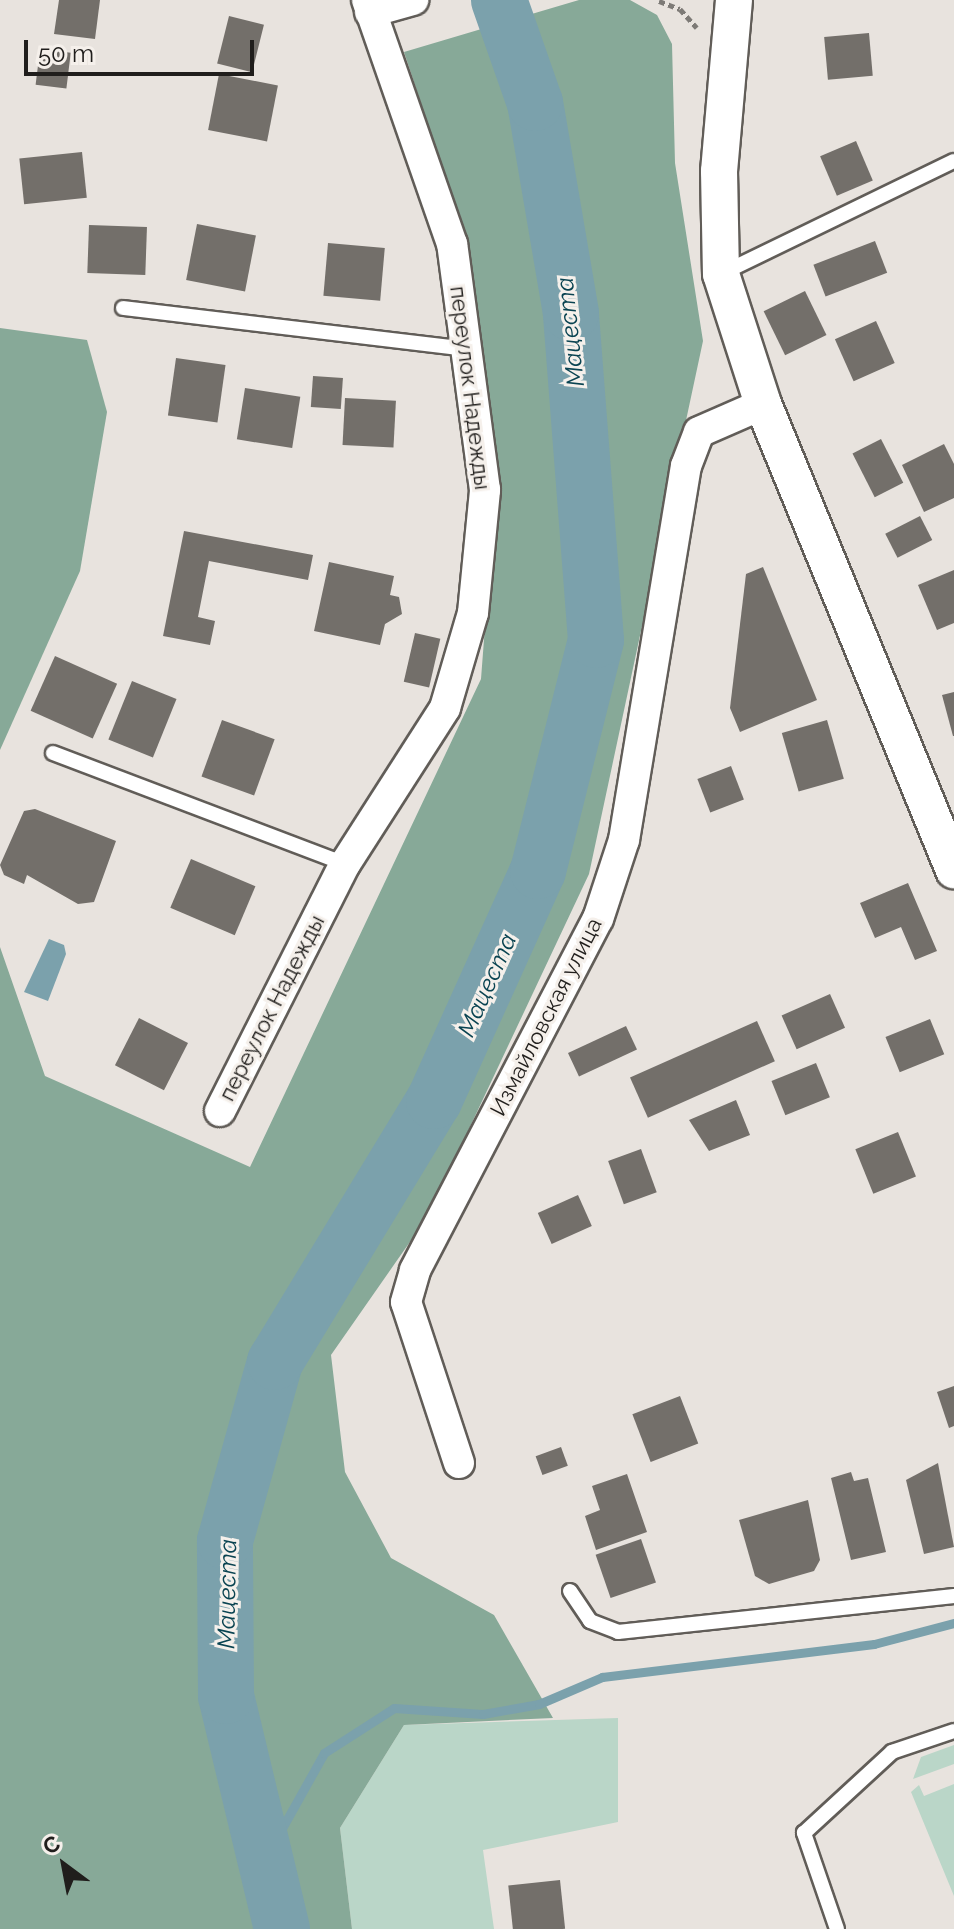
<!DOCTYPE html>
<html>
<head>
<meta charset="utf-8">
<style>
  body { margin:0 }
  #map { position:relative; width:954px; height:1929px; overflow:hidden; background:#e8e3de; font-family:Raleway,sans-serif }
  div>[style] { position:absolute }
  .green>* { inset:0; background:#bad6c8 }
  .forest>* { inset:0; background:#87a998 }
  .water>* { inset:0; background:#7ba1ac }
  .stream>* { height:9px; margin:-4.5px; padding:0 4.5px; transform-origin:4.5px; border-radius:4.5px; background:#7ba1ac }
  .river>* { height:56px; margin:-28px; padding:0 28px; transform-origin:28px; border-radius:28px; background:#7ba1ac }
  .building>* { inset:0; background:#736f6a; transform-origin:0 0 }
  .path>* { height:5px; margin-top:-2.5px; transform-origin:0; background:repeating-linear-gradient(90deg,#7d7a76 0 6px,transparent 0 10px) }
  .roads { filter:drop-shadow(2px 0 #615d58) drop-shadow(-2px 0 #615d58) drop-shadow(0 2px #615d58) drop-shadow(0 -2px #615d58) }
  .service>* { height:14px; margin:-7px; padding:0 7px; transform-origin:7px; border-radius:7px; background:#fff }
  .minor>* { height:30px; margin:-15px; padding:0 15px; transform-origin:15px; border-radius:15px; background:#fff }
  .tertiary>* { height:36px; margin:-18px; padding:0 18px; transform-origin:18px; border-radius:18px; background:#fff }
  span { translate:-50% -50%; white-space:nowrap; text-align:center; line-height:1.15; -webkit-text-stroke:6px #f5f0eb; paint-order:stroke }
  .street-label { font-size:22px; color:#201e1c }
  .water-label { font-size:24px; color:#094351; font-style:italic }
  .north { position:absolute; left:24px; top:1825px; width:80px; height:80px; -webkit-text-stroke:6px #f5f0eb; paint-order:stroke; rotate:328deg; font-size:22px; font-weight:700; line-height:32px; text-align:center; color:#201e1c }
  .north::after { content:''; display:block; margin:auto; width:28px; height:36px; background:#201e1c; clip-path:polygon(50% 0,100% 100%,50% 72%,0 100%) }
  .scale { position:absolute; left:24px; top:40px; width:230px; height:36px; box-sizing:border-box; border:4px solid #201e1c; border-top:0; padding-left:10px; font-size:24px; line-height:28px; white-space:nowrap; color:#201e1c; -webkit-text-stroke:6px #f5f0eb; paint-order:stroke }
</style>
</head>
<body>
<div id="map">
  <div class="green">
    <div style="clip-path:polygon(618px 1718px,618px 1822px,483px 1850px,494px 1929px,352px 1929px,340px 1828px,404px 1725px)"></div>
    <div style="clip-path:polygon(954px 1745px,954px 1764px,913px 1779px,921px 1757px)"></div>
    <div style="clip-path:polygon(954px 1784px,954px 1896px,911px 1792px,919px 1785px,924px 1796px)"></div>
  </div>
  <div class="forest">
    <div style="clip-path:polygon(579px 0,630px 0,657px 15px,672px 44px,675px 163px,703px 341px,589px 874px,428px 1216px,331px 1355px,345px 1472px,391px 1558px,494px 1615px,553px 1718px,404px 1725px,340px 1828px,352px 1929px,0 1929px,0 947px,45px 1076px,250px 1167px,481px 679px,497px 469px,465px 236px,404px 52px)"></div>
    <div style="clip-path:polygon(0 328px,87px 340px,107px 412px,80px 571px,0 750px)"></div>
  </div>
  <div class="water">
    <div style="clip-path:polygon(49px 939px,64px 945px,66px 954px,48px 1001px,24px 992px)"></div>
  </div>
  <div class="stream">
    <div style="left:287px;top:1929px;width:99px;rotate:-93.5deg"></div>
    <div style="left:281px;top:1830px;width:88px;rotate:-60.8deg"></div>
    <div style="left:324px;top:1753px;width:83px;rotate:-32.7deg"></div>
    <div style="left:394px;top:1708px;width:89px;rotate:3.9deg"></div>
    <div style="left:483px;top:1714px;width:57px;rotate:-10.1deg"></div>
    <div style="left:539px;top:1704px;width:69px;rotate:-23.2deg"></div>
    <div style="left:602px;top:1677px;width:274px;rotate:-6.9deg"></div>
    <div style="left:874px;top:1644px;width:83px;rotate:-14.7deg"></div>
  </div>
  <div class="river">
    <div style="left:282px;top:1929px;width:240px;rotate:-103.5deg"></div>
    <div style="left:226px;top:1696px;width:155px;rotate:-90.4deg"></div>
    <div style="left:225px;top:1541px;width:186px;rotate:-74.4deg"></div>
    <div style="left:275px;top:1362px;width:306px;rotate:-58.7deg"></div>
    <div style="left:434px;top:1101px;width:252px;rotate:-65.7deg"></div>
    <div style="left:538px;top:871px;width:238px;rotate:-75.9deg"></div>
    <div style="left:596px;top:640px;width:328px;rotate:-94.4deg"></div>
    <div style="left:571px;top:313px;width:213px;rotate:-99.7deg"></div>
    <div style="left:535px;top:103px;width:109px;rotate:-109.3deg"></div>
  </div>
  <div class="building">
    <div style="clip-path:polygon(59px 0,100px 0,95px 39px,54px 34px)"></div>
    <div style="left:229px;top:16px;width:36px;height:49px;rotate:14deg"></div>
    <div style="left:869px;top:33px;width:43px;height:45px;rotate:85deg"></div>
    <div style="left:40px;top:49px;width:31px;height:36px;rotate:7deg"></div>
    <div style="left:219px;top:74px;width:60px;height:57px;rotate:11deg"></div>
    <div style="left:856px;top:141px;width:43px;height:39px;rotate:67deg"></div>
    <div style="left:82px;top:152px;width:46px;height:63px;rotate:84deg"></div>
    <div style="left:197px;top:224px;width:60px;height:57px;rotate:11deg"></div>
    <div style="left:89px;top:225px;width:58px;height:48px;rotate:2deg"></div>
    <div style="left:875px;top:241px;width:34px;height:66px;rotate:69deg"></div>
    <div style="left:328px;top:243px;width:57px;height:53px;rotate:5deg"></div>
    <div style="left:805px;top:291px;width:49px;height:46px;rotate:64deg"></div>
    <div style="left:876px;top:321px;width:46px;height:45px;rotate:66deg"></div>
    <div style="left:176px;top:358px;width:50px;height:58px;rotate:8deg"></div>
    <div style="left:313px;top:376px;width:30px;height:31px;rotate:4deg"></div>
    <div style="left:245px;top:388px;width:56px;height:52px;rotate:9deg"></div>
    <div style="left:345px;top:398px;width:51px;height:47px;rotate:3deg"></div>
    <div style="left:881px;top:439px;width:49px;height:32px;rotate:63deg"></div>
    <div style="clip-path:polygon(944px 444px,954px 464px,954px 498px,924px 512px,902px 465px)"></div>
    <div style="left:920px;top:516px;width:27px;height:39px;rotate:63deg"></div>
    <div style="clip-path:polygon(184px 531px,313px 555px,308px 580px,209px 561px,198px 617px,215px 621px,210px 645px,163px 636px)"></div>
    <div style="clip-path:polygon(329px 562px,394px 576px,390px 595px,399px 597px,402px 614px,385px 624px,380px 645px,314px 631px)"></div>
    <div style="clip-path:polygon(763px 567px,817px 700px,740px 732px,730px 708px,746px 574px)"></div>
    <div style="clip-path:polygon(954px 570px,954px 623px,937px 630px,918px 585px)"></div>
    <div style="left:415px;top:633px;width:26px;height:50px;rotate:13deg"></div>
    <div style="left:55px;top:656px;width:68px;height:60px;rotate:24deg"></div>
    <div style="left:132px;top:681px;width:48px;height:63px;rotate:22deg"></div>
    <div style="clip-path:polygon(954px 692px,954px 736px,953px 736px,942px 695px)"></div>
    <div style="left:222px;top:720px;width:56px;height:60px;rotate:20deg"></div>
    <div style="left:827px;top:720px;width:61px;height:47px;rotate:74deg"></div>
    <div style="left:731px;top:766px;width:36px;height:36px;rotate:69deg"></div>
    <div style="clip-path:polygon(35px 809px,116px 841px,94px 902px,78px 904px,27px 875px,24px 884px,4px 875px,0 865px,24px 811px)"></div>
    <div style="left:191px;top:859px;width:70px;height:53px;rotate:23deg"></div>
    <div style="clip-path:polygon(908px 883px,937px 951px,915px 960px,901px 927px,875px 938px,860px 903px)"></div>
    <div style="left:830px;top:994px;width:37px;height:53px;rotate:66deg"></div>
    <div style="left:139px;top:1018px;width:55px;height:53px;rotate:27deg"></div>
    <div style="left:930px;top:1019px;width:38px;height:48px;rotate:68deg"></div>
    <div style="left:757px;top:1021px;width:44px;height:139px;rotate:66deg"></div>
    <div style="left:626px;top:1026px;width:26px;height:64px;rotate:65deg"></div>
    <div style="left:816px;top:1063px;width:37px;height:48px;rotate:68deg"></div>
    <div style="clip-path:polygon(736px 1100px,750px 1135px,709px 1151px,689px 1120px)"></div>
    <div style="left:898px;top:1132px;width:48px;height:46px;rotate:68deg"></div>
    <div style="left:641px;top:1149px;width:46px;height:35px;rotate:70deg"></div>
    <div style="left:578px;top:1195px;width:34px;height:44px;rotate:66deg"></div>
    <div style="clip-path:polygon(954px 1386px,954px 1426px,949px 1428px,937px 1392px)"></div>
    <div style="left:680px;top:1396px;width:51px;height:51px;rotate:69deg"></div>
    <div style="left:561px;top:1447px;width:20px;height:27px;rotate:70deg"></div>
    <div style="clip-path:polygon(938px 1463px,954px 1547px,924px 1554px,906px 1480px)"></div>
    <div style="clip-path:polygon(851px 1472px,854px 1481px,868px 1478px,886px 1552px,851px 1560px,831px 1478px)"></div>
    <div style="clip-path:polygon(627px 1474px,647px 1532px,596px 1550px,585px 1516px,600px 1510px,592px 1486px)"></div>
    <div style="clip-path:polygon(808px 1500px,820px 1560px,814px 1571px,769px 1584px,755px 1576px,739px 1520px)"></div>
    <div style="left:641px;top:1539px;width:46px;height:48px;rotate:71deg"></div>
    <div style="left:560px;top:1880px;width:49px;height:52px;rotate:84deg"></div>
  </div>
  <div class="path">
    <div style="left:659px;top:1px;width:22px;rotate:21deg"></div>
    <div style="left:680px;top:9px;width:25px;rotate:48deg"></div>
  </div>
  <div class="roads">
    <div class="service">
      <div style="left:725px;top:272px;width:254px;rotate:-25.9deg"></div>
      <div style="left:123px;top:308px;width:346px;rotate:6.8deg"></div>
      <div style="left:53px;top:753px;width:312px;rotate:20.8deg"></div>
      <div style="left:570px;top:1591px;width:36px;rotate:56deg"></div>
      <div style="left:590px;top:1621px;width:30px;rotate:21deg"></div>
      <div style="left:618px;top:1632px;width:338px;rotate:-6.1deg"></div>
      <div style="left:837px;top:1929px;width:102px;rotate:-109deg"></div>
      <div style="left:804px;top:1833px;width:120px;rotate:-42.6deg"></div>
      <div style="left:892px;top:1752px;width:65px;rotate:-18.7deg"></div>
    </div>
    <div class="minor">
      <div style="left:370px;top:12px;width:45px;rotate:-15.6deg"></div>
      <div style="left:220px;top:1111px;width:277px;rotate:-63.2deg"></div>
      <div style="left:345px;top:864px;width:185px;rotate:-57.3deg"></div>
      <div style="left:445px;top:708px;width:99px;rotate:-73.6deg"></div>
      <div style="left:473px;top:613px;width:124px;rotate:-84.4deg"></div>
      <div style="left:485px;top:490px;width:248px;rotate:-97.6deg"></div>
      <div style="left:452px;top:244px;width:258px;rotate:-109.2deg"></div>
      <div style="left:459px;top:1463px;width:169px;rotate:-108.2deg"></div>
      <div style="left:406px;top:1302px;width:33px;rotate:-74deg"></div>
      <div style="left:415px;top:1270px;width:396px;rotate:-62.5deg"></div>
      <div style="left:598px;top:919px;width:83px;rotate:-71.8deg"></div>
      <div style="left:624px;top:840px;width:379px;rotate:-80.6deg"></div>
      <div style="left:686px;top:466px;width:36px;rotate:-69deg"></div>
      <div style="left:699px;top:432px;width:70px;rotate:-23.6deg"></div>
    </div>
    <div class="tertiary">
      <div style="left:734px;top:0;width:172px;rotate:95deg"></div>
      <div style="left:719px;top:171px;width:103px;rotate:88.9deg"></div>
      <div style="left:721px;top:274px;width:137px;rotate:72.1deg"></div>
      <div style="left:763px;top:404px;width:504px;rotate:67.71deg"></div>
    </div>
  </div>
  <div class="street-label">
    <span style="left:470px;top:388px;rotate:83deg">переулок Надежды</span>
    <span style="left:272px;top:1008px;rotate:-63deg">переулок Надежды</span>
    <span style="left:546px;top:1017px;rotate:-63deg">Измайловская улица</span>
  </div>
  <div class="water-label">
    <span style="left:570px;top:332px;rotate:-96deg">Мацеста</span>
    <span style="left:487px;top:985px;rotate:-66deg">Мацеста</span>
    <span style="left:227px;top:1594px;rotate:-89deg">Мацеста</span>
  </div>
  <div class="north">С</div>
  <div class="scale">50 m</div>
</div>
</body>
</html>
